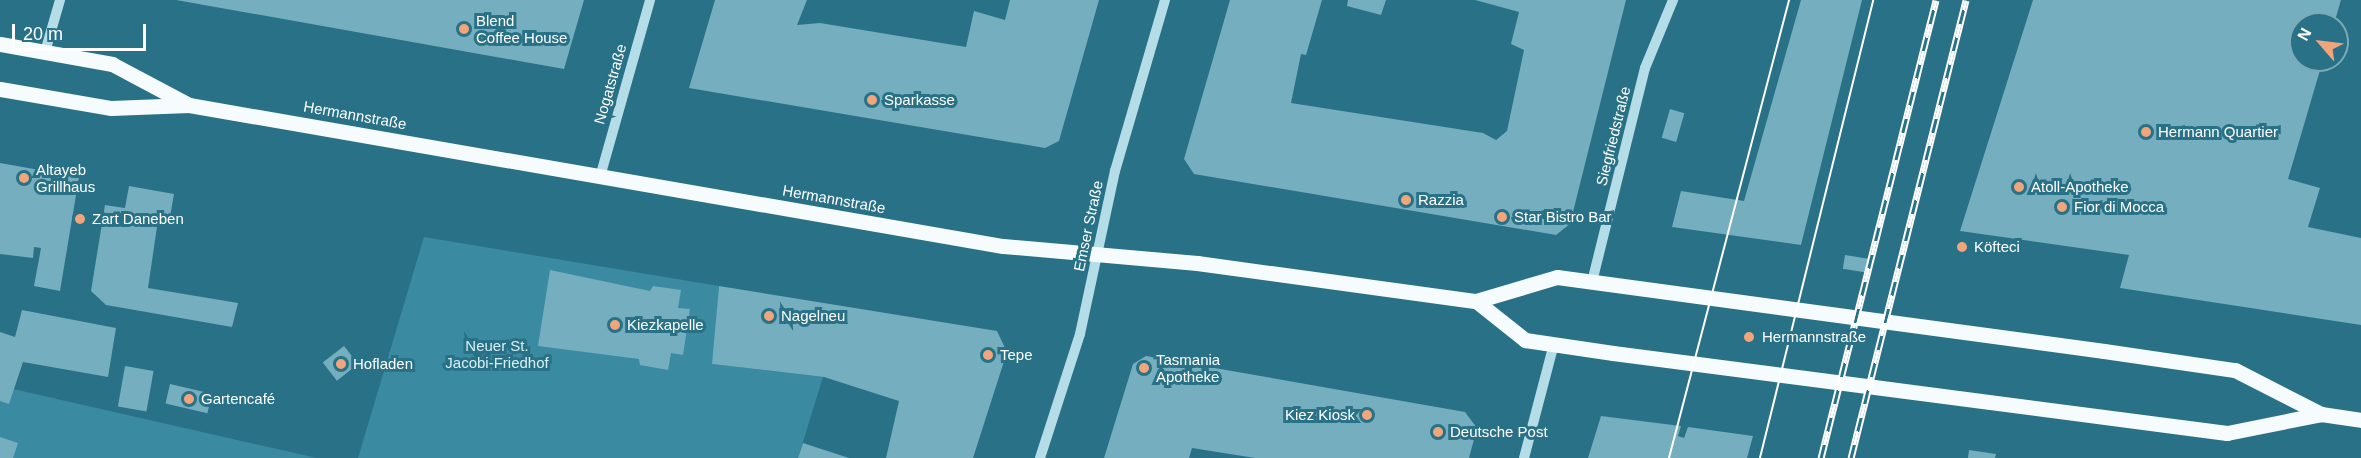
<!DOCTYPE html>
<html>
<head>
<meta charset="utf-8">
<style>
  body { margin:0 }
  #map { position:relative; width:2361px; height:458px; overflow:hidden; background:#287186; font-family:Arial,sans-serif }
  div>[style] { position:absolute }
  .green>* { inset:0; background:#3a8ba2 }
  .building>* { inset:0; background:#74aebf; transform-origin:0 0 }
  .minor>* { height:10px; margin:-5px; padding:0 5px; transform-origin:5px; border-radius:5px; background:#b4dde8 }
  .major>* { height:15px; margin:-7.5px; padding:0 7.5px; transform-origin:7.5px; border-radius:7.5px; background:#f6fcfe }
  .tram>* { height:1.5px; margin:-0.75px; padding:0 0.75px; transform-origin:0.75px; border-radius:0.75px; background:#fff }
  .rail>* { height:7px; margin-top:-3.5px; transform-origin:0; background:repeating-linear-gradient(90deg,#287186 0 14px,#fff 0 28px); box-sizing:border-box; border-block:2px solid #fff }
  .dots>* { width:16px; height:16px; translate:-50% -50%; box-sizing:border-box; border:3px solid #287186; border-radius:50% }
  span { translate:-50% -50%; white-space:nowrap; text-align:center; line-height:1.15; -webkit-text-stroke:6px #287186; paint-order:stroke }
  .poi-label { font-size:15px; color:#fff }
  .left { translate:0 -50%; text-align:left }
  .right { translate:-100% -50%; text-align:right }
  .street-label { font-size:15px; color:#fff }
  .park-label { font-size:15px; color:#d7f0f6 }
  .north { position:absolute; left:2289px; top:12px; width:60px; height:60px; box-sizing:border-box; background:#287186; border:2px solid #7eaab6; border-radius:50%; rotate:298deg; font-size:16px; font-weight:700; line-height:24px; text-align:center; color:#fff }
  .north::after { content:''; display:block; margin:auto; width:21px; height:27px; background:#f0a67a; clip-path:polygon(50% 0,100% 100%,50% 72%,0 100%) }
  .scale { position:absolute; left:12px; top:24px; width:134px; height:27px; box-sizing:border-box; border:3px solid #fff; border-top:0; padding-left:8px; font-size:18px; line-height:21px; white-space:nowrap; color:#fff; -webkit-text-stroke:4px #287186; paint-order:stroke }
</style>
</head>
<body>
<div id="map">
  <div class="green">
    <div style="clip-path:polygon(424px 237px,719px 286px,713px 364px,823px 377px,798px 458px,358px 458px)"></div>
    <div style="clip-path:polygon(0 386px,317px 458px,0 458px)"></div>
  </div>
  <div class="building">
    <div style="clip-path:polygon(176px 0,584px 0,564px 69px)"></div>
    <div style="clip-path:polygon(715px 0,807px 0,797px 25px,820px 23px,966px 47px,974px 11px,1005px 20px,1010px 0,1099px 0,1059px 141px,1045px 148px,689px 88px)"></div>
    <div style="clip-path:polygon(1230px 0,1322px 0,1306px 55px,1301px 54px,1291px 103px,1483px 133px,1496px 140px,1507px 131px,1524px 50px,1511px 44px,1519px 12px,1475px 0,1626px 0,1570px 224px,1556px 235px,1194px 174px,1184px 159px)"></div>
    <div style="clip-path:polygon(1348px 0,1386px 0,1381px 15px,1347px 6px)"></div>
    <div style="clip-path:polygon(1801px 0,1862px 0,1801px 245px,1672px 227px,1681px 191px,1744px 201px)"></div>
    <div style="clip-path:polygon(2033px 0,2341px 0,2334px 24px,2301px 24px,2301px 60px,2323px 60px,2288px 179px,2320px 188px,2308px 227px,2361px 238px,2361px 325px,2120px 288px,2129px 255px,1960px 231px)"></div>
    <div style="left:1670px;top:109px;width:15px;height:30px;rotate:16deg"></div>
    <div style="clip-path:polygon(0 163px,79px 177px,60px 291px,34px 286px,41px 248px,34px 247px,33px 258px,0 254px)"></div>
    <div style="clip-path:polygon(129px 186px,174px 194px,169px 223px,157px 227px,148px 288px,238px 303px,232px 327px,106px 305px,91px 291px,105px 205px,125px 208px)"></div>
    <div style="left:1845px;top:255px;width:25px;height:14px;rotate:9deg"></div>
    <div style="clip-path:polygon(550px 270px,650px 291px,653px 286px,681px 290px,678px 308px,690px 309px,683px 355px,671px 353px,668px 370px,640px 365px,639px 359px,538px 346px)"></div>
    <div style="clip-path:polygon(719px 286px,997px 331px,1007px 352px,973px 458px,886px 458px,899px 401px,824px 377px,712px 364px)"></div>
    <div style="clip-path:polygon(22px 310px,116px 328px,108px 377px,23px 362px,9px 404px,0 401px,0 332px,15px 337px)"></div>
    <div style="left:344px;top:346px;width:23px;height:27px;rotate:52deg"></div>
    <div style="clip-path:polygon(1146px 356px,1465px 412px,1477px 428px,1469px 458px,1255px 458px,1192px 448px,1189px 458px,1104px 458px,1133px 364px)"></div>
    <div style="left:125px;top:366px;width:29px;height:41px;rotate:10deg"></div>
    <div style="left:170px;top:384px;width:43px;height:20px;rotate:13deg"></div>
    <div style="clip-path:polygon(1601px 416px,1681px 426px,1678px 436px,1684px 438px,1688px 427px,1753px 436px,1747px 458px,1588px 458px)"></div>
    <div style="clip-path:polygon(0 437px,18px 443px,13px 458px,0 458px)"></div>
    <div style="clip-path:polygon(803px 443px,849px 458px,798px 458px)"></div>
    <div style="clip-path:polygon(1969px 450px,1996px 454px,1995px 458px,1968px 458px)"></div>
  </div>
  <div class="minor">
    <div style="left:45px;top:52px;width:54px;rotate:-73.9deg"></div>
    <div style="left:600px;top:177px;width:184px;rotate:-74.2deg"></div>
    <div style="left:1592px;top:282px;width:220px;rotate:-76.1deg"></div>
    <div style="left:1645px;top:68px;width:74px;rotate:-67.6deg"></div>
    <div style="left:1040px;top:458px;width:130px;rotate:-72.1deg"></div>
    <div style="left:1080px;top:334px;width:167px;rotate:-77.9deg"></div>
    <div style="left:1115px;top:171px;width:178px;rotate:-73.7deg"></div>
    <div style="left:1524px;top:458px;width:118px;rotate:-75.3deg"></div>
  </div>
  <div class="major">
    <div style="left:0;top:44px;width:114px;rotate:10.1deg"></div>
    <div style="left:112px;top:64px;width:87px;rotate:28deg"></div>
    <div style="left:0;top:89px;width:113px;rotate:9.7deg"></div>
    <div style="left:111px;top:108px;width:78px;rotate:-2.2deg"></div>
    <div style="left:189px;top:105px;width:826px;rotate:9.83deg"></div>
    <div style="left:1003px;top:246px;width:195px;rotate:5deg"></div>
    <div style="left:1197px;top:263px;width:282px;rotate:7.8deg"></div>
    <div style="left:1476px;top:301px;width:84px;rotate:-16.5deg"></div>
    <div style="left:1557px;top:277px;width:552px;rotate:7.7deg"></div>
    <div style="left:2104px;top:351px;width:132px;rotate:8.3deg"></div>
    <div style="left:2235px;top:370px;width:97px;rotate:27.1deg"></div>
    <div style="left:2321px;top:414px;width:40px;rotate:8.5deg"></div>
    <div style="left:1476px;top:301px;width:63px;rotate:38.5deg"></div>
    <div style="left:1525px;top:340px;width:89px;rotate:8.4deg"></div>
    <div style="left:1613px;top:353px;width:619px;rotate:7.42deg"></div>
    <div style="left:2227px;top:433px;width:96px;rotate:-11.4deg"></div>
  </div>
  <div class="tram">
    <div style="left:1669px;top:458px;width:473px;rotate:-75.3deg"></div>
    <div style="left:1760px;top:458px;width:472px;rotate:-76.1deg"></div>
  </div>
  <div class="rail">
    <div style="left:1821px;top:458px;width:472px;rotate:-75.9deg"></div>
    <div style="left:1851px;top:458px;width:472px;rotate:-75.9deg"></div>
  </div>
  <div class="dots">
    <div style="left:464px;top:29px;background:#f0a67a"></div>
    <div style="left:872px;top:100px;background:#f0a67a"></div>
    <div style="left:2146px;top:132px;background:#f0a67a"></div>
    <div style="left:24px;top:178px;background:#f0a67a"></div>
    <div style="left:2019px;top:187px;background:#f0a67a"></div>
    <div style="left:1406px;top:200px;background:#f0a67a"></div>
    <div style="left:2062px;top:207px;background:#f0a67a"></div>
    <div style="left:1502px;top:217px;background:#f0a67a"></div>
    <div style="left:80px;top:219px;background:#f0a67a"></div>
    <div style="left:1962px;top:247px;background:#f0a67a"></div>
    <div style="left:769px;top:316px;background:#f0a67a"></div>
    <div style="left:615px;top:325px;background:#f0a67a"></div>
    <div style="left:1749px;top:337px;background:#f0a67a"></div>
    <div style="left:988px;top:355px;background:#f0a67a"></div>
    <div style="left:341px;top:364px;background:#f0a67a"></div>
    <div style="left:1144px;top:368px;background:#f0a67a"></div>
    <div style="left:189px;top:399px;background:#f0a67a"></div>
    <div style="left:1367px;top:415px;background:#f0a67a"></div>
    <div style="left:1438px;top:432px;background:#f0a67a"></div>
  </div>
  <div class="poi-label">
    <span class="left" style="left:476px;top:29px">Blend<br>Coffee House</span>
    <span class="left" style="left:884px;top:100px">Sparkasse</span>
    <span class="left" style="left:2158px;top:132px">Hermann Quartier</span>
    <span class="left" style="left:36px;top:178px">Altayeb<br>Grillhaus</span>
    <span class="left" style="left:2031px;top:187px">Atoll-Apotheke</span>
    <span class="left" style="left:1418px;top:200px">Razzia</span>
    <span class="left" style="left:2074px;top:207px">Fior di Mocca</span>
    <span class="left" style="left:1514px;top:217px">Star Bistro Bar</span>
    <span class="left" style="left:92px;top:219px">Zart Daneben</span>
    <span class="left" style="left:1974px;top:247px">Köfteci</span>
    <span class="left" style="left:781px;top:316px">Nagelneu</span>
    <span class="left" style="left:627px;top:325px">Kiezkapelle</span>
    <span class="left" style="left:1762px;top:337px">Hermannstraße</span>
    <span class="left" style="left:1000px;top:355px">Tepe</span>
    <span class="left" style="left:1156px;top:368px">Tasmania<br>Apotheke</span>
    <span class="left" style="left:353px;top:364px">Hofladen</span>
    <span class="left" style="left:201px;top:399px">Gartencafé</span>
    <span class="right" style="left:1355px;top:415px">Kiez Kiosk</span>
    <span class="left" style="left:1450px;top:432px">Deutsche Post</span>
  </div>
  <div class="street-label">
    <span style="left:610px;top:84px;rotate:-74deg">Nogatstraße</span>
    <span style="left:355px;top:115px;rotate:10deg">Hermannstraße</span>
    <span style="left:1613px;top:136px;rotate:-76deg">Siegfriedstraße</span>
    <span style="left:834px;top:199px;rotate:10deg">Hermannstraße</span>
    <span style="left:1088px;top:226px;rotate:-78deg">Emser Straße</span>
  </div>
  <div class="park-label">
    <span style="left:497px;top:354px">Neuer St.<br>Jacobi-Friedhof</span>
  </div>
  <div class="north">N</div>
  <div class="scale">20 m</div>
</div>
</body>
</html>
